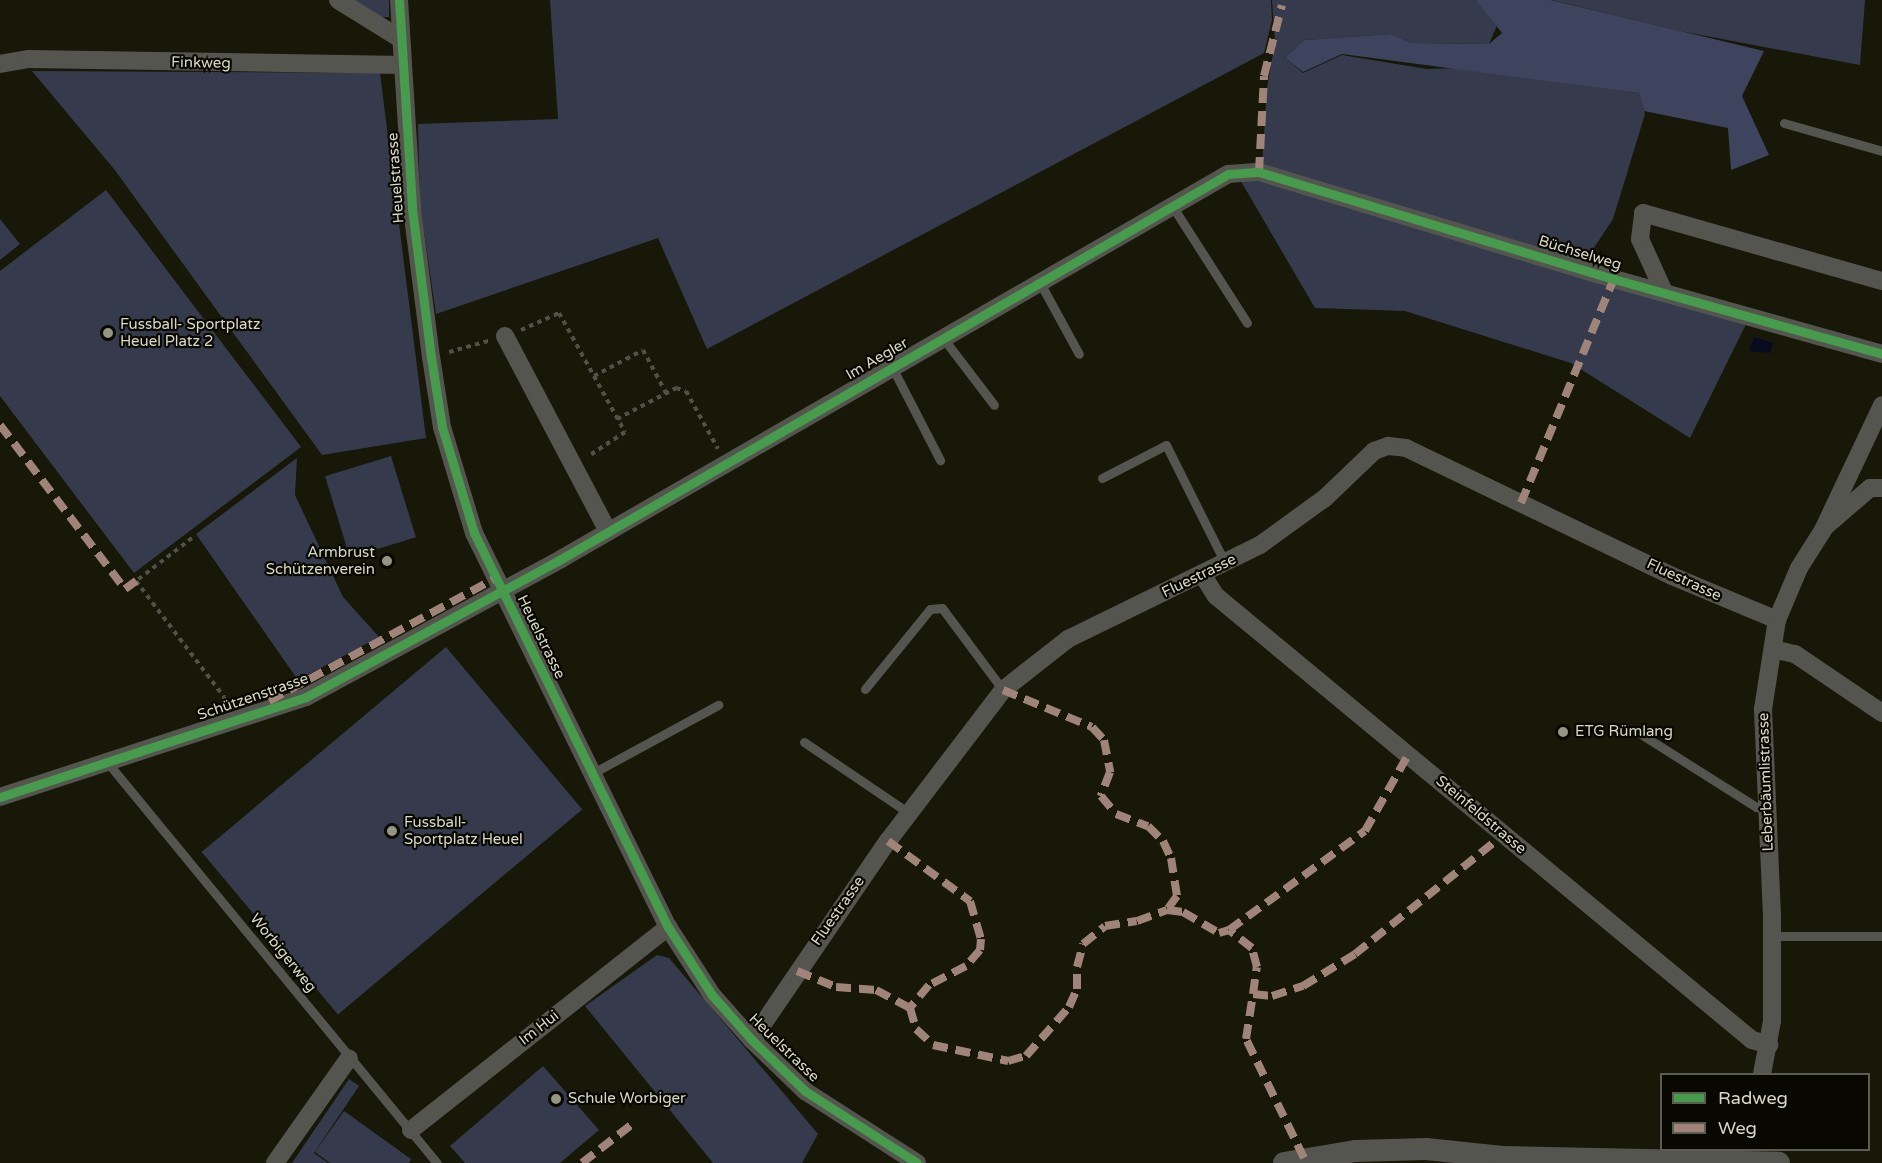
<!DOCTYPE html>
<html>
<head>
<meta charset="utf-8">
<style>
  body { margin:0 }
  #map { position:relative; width:1882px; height:1163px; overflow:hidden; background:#181808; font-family:"Varela Round",sans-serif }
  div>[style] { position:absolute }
  .green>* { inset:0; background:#353b4c; transform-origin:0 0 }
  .forest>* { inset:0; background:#3e445d }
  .water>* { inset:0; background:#090a21 }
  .path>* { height:4px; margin-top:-2px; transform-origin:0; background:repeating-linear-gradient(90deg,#515149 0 4.5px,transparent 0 9px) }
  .service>* { height:9px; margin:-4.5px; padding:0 4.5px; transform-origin:4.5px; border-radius:4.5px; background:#55554f }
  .minor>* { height:18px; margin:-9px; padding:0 9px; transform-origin:9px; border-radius:9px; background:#55554f }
  .tertiary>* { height:22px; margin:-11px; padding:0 11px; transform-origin:11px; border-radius:11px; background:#55554f }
  .quiet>* { height:8px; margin-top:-4px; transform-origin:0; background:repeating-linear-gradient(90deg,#a18479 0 15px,transparent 0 23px) }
  .cycleway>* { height:9px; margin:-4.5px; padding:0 4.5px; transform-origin:4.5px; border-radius:4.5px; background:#469c4c }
  .dots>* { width:16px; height:16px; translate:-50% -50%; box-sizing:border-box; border:3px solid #080801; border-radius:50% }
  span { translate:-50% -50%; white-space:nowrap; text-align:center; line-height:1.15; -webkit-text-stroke:4.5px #080801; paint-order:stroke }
  .street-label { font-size:15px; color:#d9d9c7 }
  .poi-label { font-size:15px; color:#d9d9c7 }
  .left { translate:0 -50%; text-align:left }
  .right { translate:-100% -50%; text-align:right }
  .legend { position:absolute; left:1660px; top:1073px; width:210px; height:78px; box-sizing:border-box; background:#080801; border:2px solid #5c5c50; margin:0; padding:8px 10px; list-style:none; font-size:18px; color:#d9d9c7 }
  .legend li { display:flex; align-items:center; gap:12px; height:30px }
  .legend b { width:30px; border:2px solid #5c5c50 }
</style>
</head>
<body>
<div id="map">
  <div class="green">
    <div style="clip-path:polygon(349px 0,389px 0,389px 17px,372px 17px)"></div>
    <div style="clip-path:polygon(550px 0,1271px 0,1272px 20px,1264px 53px,707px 349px,658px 238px,436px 314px,420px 205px,418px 124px,558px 119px)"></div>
    <div style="clip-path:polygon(1272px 0,1508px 0,1489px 44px,1412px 43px,1391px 34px,1304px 40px,1285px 58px,1303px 73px,1342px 55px,1427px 69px,1459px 68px,1639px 93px,1645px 114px,1613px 219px,1578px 272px,1748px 320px,1690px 438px,1571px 363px,1405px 311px,1315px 308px,1239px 178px,1262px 165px,1267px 88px,1275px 42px)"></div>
    <div style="clip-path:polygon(1552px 0,1865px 0,1860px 65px,1680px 31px)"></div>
    <div style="clip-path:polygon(32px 71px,380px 73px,426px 438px,322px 455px,114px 169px)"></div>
    <div style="clip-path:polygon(106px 190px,301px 447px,134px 573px,0 396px,0 271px)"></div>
    <div style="clip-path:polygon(0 219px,20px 244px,0 260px)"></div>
    <div style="left:391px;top:456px;width:85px;height:69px;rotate:73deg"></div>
    <div style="clip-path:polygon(297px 458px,295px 495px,343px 597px,379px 637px,298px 680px,196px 534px)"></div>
    <div style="left:446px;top:647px;width:212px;height:319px;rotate:50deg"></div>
    <div style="clip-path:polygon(657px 955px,669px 958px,818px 1134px,802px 1163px,713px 1163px,585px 1006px)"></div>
    <div style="clip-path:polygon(543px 1066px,599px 1130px,560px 1163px,465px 1163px,450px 1146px)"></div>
    <div style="clip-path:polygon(349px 1079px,359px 1086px,314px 1153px,328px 1163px,292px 1163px)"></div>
    <div style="clip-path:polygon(344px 1111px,411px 1159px,409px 1163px,330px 1163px,315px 1152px)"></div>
  </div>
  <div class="forest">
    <div style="clip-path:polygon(1476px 0,1551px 0,1764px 51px,1742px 96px,1769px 155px,1731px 170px,1728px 128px,1644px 111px,1639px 93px,1342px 54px,1303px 72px,1285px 58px,1304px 40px,1391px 34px,1412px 43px,1489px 44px,1502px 33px)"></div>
  </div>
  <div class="water">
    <div style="clip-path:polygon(1754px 337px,1773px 343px,1770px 353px,1749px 351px)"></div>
  </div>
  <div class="path">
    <div style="left:521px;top:330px;width:42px;rotate:-24.1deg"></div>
    <div style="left:559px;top:313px;width:136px;rotate:61deg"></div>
    <div style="left:625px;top:432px;width:45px;rotate:146.7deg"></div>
    <div style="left:449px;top:352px;width:41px;rotate:-15.8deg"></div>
    <div style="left:594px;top:376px;width:55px;rotate:-28deg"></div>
    <div style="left:643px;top:350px;width:49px;rotate:61.9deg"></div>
    <div style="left:617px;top:419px;width:67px;rotate:-27.7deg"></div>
    <div style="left:676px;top:388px;width:10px;rotate:17deg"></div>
    <div style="left:686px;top:391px;width:66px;rotate:61.1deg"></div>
    <div style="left:192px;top:538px;width:71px;rotate:142.5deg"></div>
    <div style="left:136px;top:581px;width:146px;rotate:52.8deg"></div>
    <div style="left:224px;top:697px;width:7px;rotate:82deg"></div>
  </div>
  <div class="service">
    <div style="left:1784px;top:123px;width:102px;rotate:15.9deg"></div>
    <div style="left:1171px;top:204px;width:141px;rotate:57.4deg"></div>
    <div style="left:1039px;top:281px;width:83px;rotate:61.3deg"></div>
    <div style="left:943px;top:338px;width:84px;rotate:52.7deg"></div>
    <div style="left:892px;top:367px;width:105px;rotate:62.7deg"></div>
    <div style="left:1102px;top:478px;width:72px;rotate:-27.3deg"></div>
    <div style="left:1166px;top:445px;width:132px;rotate:63.4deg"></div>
    <div style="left:865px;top:689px;width:103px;rotate:-50.9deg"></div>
    <div style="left:930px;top:609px;width:12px;rotate:-5deg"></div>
    <div style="left:942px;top:608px;width:102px;rotate:53.4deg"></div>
    <div style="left:1636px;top:731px;width:142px;rotate:32.3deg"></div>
    <div style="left:1756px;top:807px;width:9px;rotate:6deg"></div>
    <div style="left:804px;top:742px;width:127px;rotate:34.1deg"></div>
    <div style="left:107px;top:762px;width:519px;rotate:50.55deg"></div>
    <div style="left:591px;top:774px;width:145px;rotate:-28.5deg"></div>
    <div style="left:1772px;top:936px;width:110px"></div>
  </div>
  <div class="minor">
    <div style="left:338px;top:0;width:74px;rotate:31.8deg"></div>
    <div style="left:399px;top:0;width:209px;rotate:86.4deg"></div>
    <div style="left:412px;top:209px;width:149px;rotate:82.7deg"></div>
    <div style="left:431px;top:357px;width:71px;rotate:81.1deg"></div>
    <div style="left:442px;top:427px;width:111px;rotate:73.2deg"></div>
    <div style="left:474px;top:533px;width:439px;rotate:63.8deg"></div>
    <div style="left:668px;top:927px;width:81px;rotate:57.1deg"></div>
    <div style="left:712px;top:995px;width:60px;rotate:48.4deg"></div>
    <div style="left:752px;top:1040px;width:74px;rotate:43.9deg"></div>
    <div style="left:805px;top:1091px;width:133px;rotate:32.7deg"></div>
    <div style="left:0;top:64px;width:28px;rotate:-10deg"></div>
    <div style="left:28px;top:59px;width:375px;rotate:0.9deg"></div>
    <div style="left:1664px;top:292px;width:58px;rotate:-114.4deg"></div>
    <div style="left:1640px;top:239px;width:26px;rotate:-83deg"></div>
    <div style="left:1643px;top:213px;width:248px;rotate:15.9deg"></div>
    <div style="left:505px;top:336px;width:221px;rotate:62.2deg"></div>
    <div style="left:1826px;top:526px;width:58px;rotate:-40.8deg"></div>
    <div style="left:1870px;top:488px;width:12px"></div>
    <div style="left:1202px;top:574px;width:26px;rotate:58deg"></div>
    <div style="left:1216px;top:596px;width:696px;rotate:39.64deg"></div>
    <div style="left:1752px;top:1040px;width:18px;rotate:16deg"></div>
    <div style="left:1773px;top:649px;width:23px;rotate:13deg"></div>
    <div style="left:1795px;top:654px;width:105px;rotate:34.1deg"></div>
    <div style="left:0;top:797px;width:322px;rotate:-18.1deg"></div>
    <div style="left:306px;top:697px;width:290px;rotate:-28.4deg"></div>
    <div style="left:561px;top:559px;width:770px;rotate:-29.99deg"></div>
    <div style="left:1228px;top:174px;width:31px;rotate:-4deg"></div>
    <div style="left:1259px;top:172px;width:371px;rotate:16.8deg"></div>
    <div style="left:1614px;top:279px;width:278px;rotate:15.6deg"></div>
    <div style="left:752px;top:1040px;width:241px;rotate:-55.7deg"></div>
    <div style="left:888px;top:841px;width:190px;rotate:-52.7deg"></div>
    <div style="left:1003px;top:690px;width:83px;rotate:-38.1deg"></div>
    <div style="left:1068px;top:639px;width:214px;rotate:-26.1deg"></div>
    <div style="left:1260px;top:545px;width:80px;rotate:-35.9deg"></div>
    <div style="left:1325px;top:498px;width:68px;rotate:-43.8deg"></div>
    <div style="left:1374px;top:451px;width:15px;rotate:-20deg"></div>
    <div style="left:1388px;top:446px;width:18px;rotate:6deg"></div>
    <div style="left:1406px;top:448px;width:295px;rotate:25.7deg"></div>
    <div style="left:1672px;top:576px;width:114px;rotate:22.7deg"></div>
    <div style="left:1762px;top:1074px;width:54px;rotate:-79.3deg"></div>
    <div style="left:1772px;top:1021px;width:105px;rotate:-90deg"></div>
    <div style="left:1772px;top:916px;width:207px;rotate:-92.5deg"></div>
    <div style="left:1763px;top:709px;width:90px;rotate:-81.1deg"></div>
    <div style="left:1777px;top:620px;width:56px;rotate:-67.1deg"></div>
    <div style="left:1799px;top:568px;width:45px;rotate:-57.7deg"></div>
    <div style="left:1823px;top:530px;width:138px;rotate:-64.7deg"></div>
    <div style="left:411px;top:1130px;width:328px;rotate:-38.3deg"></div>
    <div style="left:275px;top:1163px;width:128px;rotate:-54.8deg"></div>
  </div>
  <div class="tertiary">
    <div style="left:1284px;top:1163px;width:72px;rotate:-9.6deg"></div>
    <div style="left:1355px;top:1151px;width:71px;rotate:-1.6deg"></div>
    <div style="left:1426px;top:1149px;width:77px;rotate:5.9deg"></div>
    <div style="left:1503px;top:1157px;width:276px;rotate:1.2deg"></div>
  </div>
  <div class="quiet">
    <div style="left:1259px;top:172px;width:96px;rotate:-87deg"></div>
    <div style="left:1264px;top:76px;width:73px;rotate:-75.8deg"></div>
    <div style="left:0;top:425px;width:206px;rotate:52.7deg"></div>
    <div style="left:125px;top:589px;width:14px;rotate:-36deg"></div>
    <div style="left:1521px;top:503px;width:243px;rotate:-67.5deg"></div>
    <div style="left:1003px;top:690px;width:96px;rotate:22.6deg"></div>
    <div style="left:1092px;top:727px;width:18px;rotate:47deg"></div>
    <div style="left:1104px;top:740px;width:33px;rotate:79deg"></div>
    <div style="left:1110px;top:772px;width:26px;rotate:111deg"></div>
    <div style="left:1101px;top:796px;width:23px;rotate:50deg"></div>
    <div style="left:1116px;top:814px;width:34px;rotate:21deg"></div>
    <div style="left:1148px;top:826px;width:21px;rotate:45deg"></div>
    <div style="left:1163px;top:841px;width:19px;rotate:65deg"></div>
    <div style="left:1171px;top:858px;width:38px;rotate:81deg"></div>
    <div style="left:1177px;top:896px;width:17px;rotate:126deg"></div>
    <div style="left:269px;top:701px;width:258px;rotate:-28.5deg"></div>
    <div style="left:888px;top:841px;width:102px;rotate:36.2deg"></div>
    <div style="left:970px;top:901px;width:40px;rotate:74deg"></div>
    <div style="left:981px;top:939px;width:11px;rotate:95deg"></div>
    <div style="left:980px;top:950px;width:21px;rotate:131deg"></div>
    <div style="left:966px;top:966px;width:42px;rotate:152.8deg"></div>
    <div style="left:929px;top:985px;width:30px;rotate:130deg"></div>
    <div style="left:797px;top:971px;width:42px;rotate:22.3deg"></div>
    <div style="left:836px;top:987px;width:40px;rotate:4.3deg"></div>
    <div style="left:876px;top:990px;width:38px;rotate:28deg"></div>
    <div style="left:910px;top:1008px;width:22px;rotate:74deg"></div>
    <div style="left:916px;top:1029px;width:23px;rotate:43deg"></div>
    <div style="left:933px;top:1045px;width:77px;rotate:12deg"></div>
    <div style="left:1008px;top:1061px;width:19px;rotate:-16deg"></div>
    <div style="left:1026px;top:1056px;width:65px;rotate:-48.7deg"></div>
    <div style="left:1069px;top:1007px;width:20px;rotate:-66deg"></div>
    <div style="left:1077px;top:989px;width:22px;rotate:-90deg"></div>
    <div style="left:1077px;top:967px;width:24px;rotate:-75deg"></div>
    <div style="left:1083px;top:944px;width:28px;rotate:-39deg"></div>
    <div style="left:1105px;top:926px;width:32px;rotate:-9deg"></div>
    <div style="left:1137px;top:921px;width:32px;rotate:-20deg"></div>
    <div style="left:1167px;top:910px;width:16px;rotate:7deg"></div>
    <div style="left:1183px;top:912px;width:42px;rotate:30.3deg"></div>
    <div style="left:1219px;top:933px;width:10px;rotate:-17deg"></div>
    <div style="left:1253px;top:994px;width:27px;rotate:-82deg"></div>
    <div style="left:1257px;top:967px;width:20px;rotate:-105deg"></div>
    <div style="left:1252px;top:948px;width:29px;rotate:-142deg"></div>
    <div style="left:1229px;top:930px;width:168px;rotate:-36.1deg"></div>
    <div style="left:1365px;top:831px;width:87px;rotate:-60.5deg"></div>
    <div style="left:1304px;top:1158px;width:132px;rotate:-116deg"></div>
    <div style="left:1246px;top:1039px;width:46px;rotate:-81.2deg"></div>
    <div style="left:1253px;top:994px;width:19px;rotate:6deg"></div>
    <div style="left:1272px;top:996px;width:33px;rotate:-18deg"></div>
    <div style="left:1303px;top:986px;width:61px;rotate:-31.6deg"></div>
    <div style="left:1355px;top:954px;width:191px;rotate:-38.8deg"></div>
    <div style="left:582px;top:1163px;width:67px;rotate:-37.7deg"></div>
  </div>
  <div class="cycleway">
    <div style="left:399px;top:0;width:209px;rotate:86.4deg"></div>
    <div style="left:412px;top:209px;width:149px;rotate:82.7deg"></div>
    <div style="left:431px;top:357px;width:71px;rotate:81.1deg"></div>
    <div style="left:442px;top:427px;width:111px;rotate:73.2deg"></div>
    <div style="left:474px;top:533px;width:439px;rotate:63.8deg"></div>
    <div style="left:668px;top:927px;width:81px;rotate:57.1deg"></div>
    <div style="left:712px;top:995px;width:60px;rotate:48.4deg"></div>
    <div style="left:752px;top:1040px;width:74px;rotate:43.9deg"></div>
    <div style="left:805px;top:1091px;width:133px;rotate:32.7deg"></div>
    <div style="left:0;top:797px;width:322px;rotate:-18.1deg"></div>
    <div style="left:306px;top:697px;width:290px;rotate:-28.4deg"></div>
    <div style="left:561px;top:559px;width:770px;rotate:-29.99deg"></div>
    <div style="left:1228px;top:174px;width:31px;rotate:-4deg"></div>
    <div style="left:1259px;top:172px;width:371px;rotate:16.8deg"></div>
    <div style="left:1614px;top:279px;width:278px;rotate:15.6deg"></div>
  </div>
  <div class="dots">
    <div style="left:108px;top:333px;background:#959584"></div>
    <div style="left:387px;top:561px;background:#959584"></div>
    <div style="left:1563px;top:732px;background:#959584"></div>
    <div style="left:392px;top:831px;background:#959584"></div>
    <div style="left:556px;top:1099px;background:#959584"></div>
  </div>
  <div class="street-label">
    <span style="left:201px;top:63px;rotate:1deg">Finkweg</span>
    <span style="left:396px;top:178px;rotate:-94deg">Heuelstrasse</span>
    <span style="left:1580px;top:253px;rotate:17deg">Büchselweg</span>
    <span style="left:877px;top:359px;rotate:-30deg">Im Aegler</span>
    <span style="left:1199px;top:576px;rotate:-26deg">Fluestrasse</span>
    <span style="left:1684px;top:580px;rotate:25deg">Fluestrasse</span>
    <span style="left:541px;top:637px;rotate:64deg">Heuelstrasse</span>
    <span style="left:253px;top:697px;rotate:-19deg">Schützenstrasse</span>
    <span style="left:1766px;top:782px;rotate:-92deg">Leberbäumlistrasse</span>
    <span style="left:1481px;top:815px;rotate:40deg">Steinfeldstrasse</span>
    <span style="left:838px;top:911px;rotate:-55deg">Fluestrasse</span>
    <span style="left:283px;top:953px;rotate:51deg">Worbigerweg</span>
    <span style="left:539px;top:1028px;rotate:-38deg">Im Hui</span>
    <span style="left:784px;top:1048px;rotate:44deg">Heuelstrasse</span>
  </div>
  <div class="poi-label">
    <span class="left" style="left:120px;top:333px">Fussball- Sportplatz<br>Heuel Platz 2</span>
    <span class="right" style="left:375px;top:561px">Armbrust<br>Schützenverein</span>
    <span class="left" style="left:1575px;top:732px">ETG Rümlang</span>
    <span class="left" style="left:404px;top:831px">Fussball-<br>Sportplatz Heuel</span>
    <span class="left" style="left:568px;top:1099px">Schule Worbiger</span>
  </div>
  <ul class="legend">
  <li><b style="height:8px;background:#469c4c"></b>Radweg</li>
  <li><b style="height:8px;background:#a18479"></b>Weg</li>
  </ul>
</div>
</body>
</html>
